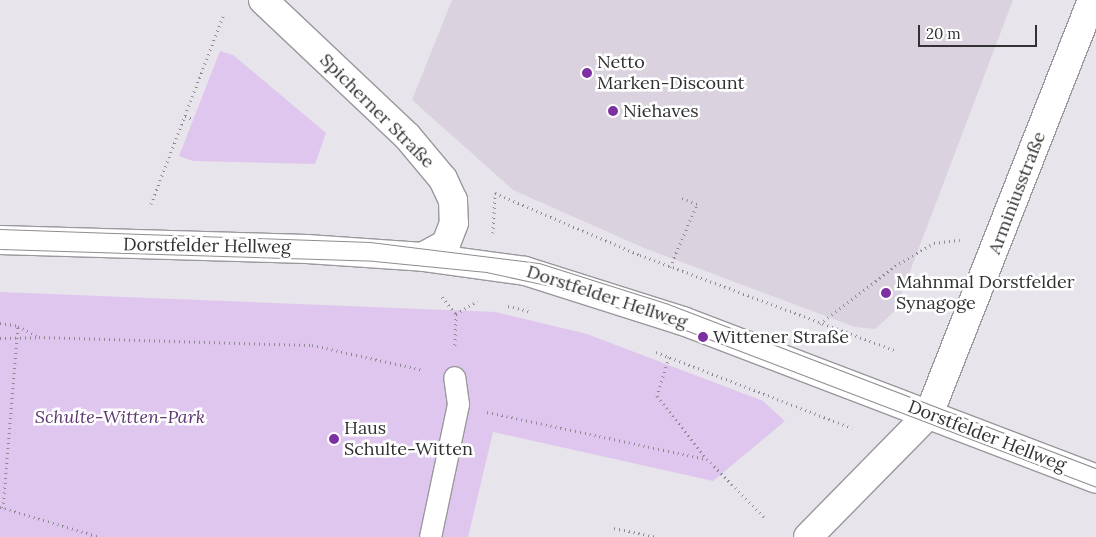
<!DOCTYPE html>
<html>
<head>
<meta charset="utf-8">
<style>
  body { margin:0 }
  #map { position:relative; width:1096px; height:537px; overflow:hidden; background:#e8e4eb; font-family:Lora,serif }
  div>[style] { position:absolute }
  .built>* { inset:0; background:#dad3df }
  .green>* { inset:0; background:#dfc6ee }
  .path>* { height:3px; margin-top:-1.5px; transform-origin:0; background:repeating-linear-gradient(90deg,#8e8b90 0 1px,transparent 0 5px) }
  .roads { filter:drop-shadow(1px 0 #9b979d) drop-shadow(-1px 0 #9b979d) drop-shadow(0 1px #9b979d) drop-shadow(0 -1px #9b979d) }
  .lane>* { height:21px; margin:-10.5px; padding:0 10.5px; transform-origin:10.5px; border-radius:10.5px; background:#fff }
  .street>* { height:28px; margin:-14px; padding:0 14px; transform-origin:14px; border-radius:14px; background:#fff }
  .secondary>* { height:28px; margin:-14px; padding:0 14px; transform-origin:14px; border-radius:14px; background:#fff }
  .tram>* { height:1px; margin:-0.5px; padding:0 0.5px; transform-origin:0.5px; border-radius:0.5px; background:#8e8c90 }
  .dots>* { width:14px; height:14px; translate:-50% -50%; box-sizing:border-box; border:2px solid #fff; border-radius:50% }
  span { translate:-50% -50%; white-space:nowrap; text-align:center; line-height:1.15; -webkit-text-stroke:5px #fff; paint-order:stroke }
  .poi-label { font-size:18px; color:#323133 }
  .left { translate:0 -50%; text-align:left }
  .street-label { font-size:18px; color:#323133 }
  .park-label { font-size:18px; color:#5c3770; font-style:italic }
  .scale { position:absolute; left:918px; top:25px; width:119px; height:22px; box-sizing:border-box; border:2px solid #323133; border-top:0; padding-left:6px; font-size:15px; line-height:18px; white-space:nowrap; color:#323133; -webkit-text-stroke:4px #fff; paint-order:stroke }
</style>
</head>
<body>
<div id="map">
  <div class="built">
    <div style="clip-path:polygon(452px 0,1013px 0,895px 311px,875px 329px,855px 327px,644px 248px,513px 190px,412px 100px)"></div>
  </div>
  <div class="green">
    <div style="clip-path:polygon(220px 51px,233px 55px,326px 133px,315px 164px,193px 161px,179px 156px)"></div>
    <div style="clip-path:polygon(0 292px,496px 312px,587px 334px,763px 401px,785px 421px,713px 481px,493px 432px,468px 537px,0 537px)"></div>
  </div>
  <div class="path">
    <div style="left:185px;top:116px;width:9px;rotate:21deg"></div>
    <div style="left:151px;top:204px;width:204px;rotate:-69deg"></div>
    <div style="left:493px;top:233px;width:40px;rotate:-87.1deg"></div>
    <div style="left:495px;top:193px;width:158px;rotate:23.2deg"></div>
    <div style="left:640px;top:255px;width:271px;rotate:20.5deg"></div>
    <div style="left:670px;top:267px;width:69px;rotate:-66.8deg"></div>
    <div style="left:697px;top:204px;width:19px;rotate:-159deg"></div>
    <div style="left:442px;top:297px;width:22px;rotate:51deg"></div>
    <div style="left:456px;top:314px;width:33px;rotate:92deg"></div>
    <div style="left:508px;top:306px;width:21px;rotate:14deg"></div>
    <div style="left:456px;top:314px;width:25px;rotate:-32deg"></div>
    <div style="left:0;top:323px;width:18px;rotate:9deg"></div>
    <div style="left:18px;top:326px;width:24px;rotate:28deg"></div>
    <div style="left:39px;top:337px;width:273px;rotate:1.7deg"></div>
    <div style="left:312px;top:345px;width:114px;rotate:12.7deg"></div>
    <div style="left:820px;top:324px;width:95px;rotate:-37.7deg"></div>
    <div style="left:895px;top:266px;width:45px;rotate:-30.5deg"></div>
    <div style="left:934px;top:243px;width:26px;rotate:-7deg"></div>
    <div style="left:0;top:338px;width:39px;rotate:-1deg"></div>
    <div style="left:656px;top:352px;width:210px;rotate:21.2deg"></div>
    <div style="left:669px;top:357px;width:41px;rotate:107.1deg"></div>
    <div style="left:657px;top:396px;width:80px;rotate:51.6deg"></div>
    <div style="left:487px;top:412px;width:225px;rotate:12.1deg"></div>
    <div style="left:707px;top:459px;width:81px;rotate:45.5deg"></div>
    <div style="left:0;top:507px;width:104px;rotate:16.7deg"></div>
    <div style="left:3px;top:508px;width:183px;rotate:-85.3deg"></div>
    <div style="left:614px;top:528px;width:44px;rotate:11.8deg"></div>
  </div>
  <div class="roads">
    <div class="lane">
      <div style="left:430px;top:537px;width:136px;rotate:-78.1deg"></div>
      <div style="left:458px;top:404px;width:27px;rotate:-98deg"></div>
    </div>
    <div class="street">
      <div style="left:263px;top:0;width:198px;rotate:43.4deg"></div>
      <div style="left:407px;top:136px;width:56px;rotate:50.1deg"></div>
      <div style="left:443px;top:179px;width:23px;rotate:65deg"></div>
      <div style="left:453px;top:200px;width:23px;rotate:88deg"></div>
      <div style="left:454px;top:223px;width:22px;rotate:111deg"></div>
      <div style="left:446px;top:244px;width:26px;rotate:151deg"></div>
      <div style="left:0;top:240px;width:307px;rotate:1.7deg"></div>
      <div style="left:307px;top:249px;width:116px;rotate:3.9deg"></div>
      <div style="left:423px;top:257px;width:103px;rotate:7.8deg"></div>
      <div style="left:525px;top:271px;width:166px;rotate:17.6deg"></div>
      <div style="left:683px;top:321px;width:442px;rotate:20.9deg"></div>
    </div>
    <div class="secondary">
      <div style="left:808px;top:537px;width:173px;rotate:-45.5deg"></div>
      <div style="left:929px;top:414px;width:445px;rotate:-68.5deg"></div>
    </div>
  </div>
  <div class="tram">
    <div style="left:0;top:229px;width:370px;rotate:2deg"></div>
    <div style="left:370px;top:242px;width:170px;rotate:7.1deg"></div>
    <div style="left:539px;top:263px;width:135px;rotate:17.6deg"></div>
    <div style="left:668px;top:304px;width:458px;rotate:21deg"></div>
    <div style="left:0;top:249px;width:374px;rotate:1.8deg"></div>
    <div style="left:374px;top:261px;width:113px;rotate:5.6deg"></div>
    <div style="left:486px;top:272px;width:71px;rotate:12.3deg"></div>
    <div style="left:555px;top:287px;width:132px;rotate:18.2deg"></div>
    <div style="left:680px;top:328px;width:445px;rotate:20.9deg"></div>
  </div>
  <div class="dots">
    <div style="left:587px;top:73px;background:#7d30a2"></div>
    <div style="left:613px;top:111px;background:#7d30a2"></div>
    <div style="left:886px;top:293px;background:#7d30a2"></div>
    <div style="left:703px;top:337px;background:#7d30a2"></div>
    <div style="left:334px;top:439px;background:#7d30a2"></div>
  </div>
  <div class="poi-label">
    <span class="left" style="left:597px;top:73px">Netto<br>Marken-Discount</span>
    <span class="left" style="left:623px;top:111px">Niehaves</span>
    <span class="left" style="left:896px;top:293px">Mahnmal Dorstfelder<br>Synagoge</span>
    <span class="left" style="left:713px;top:337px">Wittener Straße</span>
    <span class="left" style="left:344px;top:439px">Haus<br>Schulte-Witten</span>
  </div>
  <div class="street-label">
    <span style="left:377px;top:111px;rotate:45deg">Spicherner Straße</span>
    <span style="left:1017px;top:193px;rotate:-69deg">Arminiusstraße</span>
    <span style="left:207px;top:246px;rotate:1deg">Dorstfelder Hellweg</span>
    <span style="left:607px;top:297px;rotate:18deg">Dorstfelder Hellweg</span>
    <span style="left:987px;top:436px;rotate:21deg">Dorstfelder Hellweg</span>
  </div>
  <div class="park-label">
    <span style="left:120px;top:417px">Schulte-Witten-Park</span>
  </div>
  <div class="scale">20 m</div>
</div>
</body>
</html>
